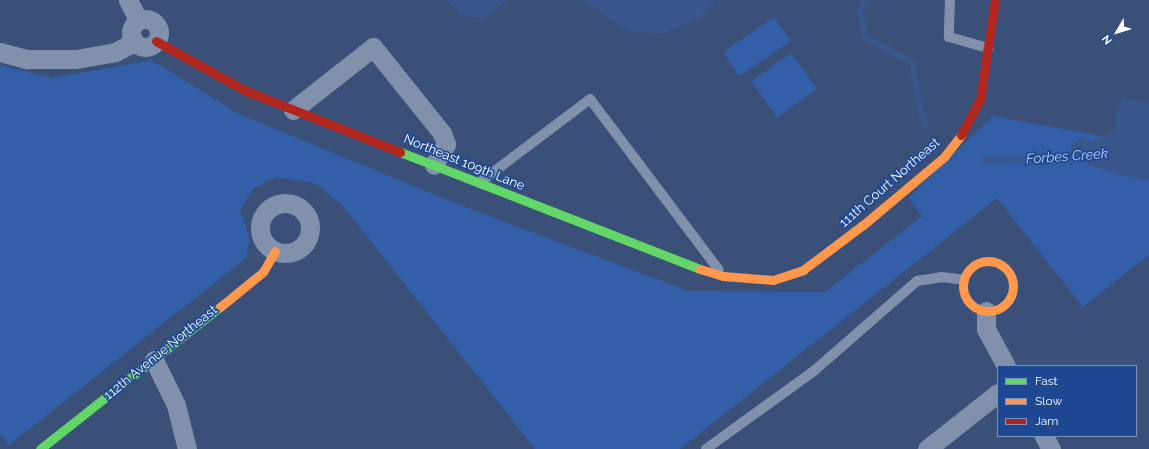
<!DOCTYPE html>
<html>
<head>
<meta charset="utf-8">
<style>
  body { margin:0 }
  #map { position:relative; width:1149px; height:449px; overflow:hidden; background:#3a5078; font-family:Raleway,sans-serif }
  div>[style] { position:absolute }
  .green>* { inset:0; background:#335fa9; transform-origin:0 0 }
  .water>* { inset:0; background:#3a578d }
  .stream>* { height:5.5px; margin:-2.75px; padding:0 2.75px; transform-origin:2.75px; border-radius:2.75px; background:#3a578d }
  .lane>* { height:10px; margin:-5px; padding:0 5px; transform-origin:5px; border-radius:5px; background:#8291ab }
  .street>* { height:19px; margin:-9.5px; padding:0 9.5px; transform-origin:9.5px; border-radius:9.5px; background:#8291ab }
  .street>.ring { margin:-9.5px; padding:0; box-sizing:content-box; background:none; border:19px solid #8291ab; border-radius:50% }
  .fast>* { height:9px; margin:-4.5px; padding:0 4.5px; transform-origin:4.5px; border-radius:4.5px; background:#63d668 }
  .slow>* { height:9px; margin:-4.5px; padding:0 4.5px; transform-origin:4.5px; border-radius:4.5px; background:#ff974d }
  .slow>.ring { margin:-4.5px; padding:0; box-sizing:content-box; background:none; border:9px solid #ff974d; border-radius:50% }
  .jam>* { height:9px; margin:-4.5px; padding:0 4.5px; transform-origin:4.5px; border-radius:4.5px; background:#b3261e }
  span { translate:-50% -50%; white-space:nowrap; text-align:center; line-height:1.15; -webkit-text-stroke:3.5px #1f4893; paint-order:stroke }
  .street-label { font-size:13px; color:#fff }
  .water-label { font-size:14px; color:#bdd2f5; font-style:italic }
  .legend { position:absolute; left:997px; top:365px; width:140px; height:72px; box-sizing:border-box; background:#1f4893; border:1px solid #7991be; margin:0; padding:5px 7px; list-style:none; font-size:12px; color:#fff }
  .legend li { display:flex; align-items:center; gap:8px; height:20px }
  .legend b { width:20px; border:1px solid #7991be }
  .north { position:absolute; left:1097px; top:12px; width:40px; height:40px; -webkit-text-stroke:3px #1f4893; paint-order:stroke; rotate:232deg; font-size:11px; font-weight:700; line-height:16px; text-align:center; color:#fff }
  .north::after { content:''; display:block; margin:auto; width:14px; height:18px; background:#fff; clip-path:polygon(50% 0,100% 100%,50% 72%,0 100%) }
</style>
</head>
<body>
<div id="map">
  <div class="green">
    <div style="left:774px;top:17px;width:29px;height:62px;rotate:55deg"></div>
    <div style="left:791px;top:53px;width:44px;height:49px;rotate:54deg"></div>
    <div style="clip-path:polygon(151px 60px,239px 114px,450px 201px,688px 291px,825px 292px,922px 216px,908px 198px,993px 116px,1149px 145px,1149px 255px,1083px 307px,997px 198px,680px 449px,535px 449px,343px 206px,315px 183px,276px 177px,253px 189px,240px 210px,250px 240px,246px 258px,9px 445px,0 434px,0 65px,52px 78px)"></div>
  </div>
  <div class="water">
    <div style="clip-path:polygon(447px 0,507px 0,483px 19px,460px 15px)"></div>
    <div style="clip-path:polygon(583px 0,716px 0,700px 18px,663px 34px,627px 30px)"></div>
    <div style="clip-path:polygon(1124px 98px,1149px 103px,1149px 181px,1115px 174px,1071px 158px,1071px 146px,1081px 137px,1092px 142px,1115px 130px,1117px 108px)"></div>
  </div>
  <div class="stream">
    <div style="left:868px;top:0;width:14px;rotate:124deg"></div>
    <div style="left:860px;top:12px;width:26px;rotate:77deg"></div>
    <div style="left:866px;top:37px;width:54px;rotate:29deg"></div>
    <div style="left:913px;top:63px;width:46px;rotate:81.2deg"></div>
    <div style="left:920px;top:108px;width:17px;rotate:69deg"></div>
    <div style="left:985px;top:160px;width:92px;rotate:-1.9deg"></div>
  </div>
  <div class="lane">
    <div style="left:950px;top:0;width:37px;rotate:92deg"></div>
    <div style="left:949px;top:37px;width:41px;rotate:15.8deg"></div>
    <div style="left:479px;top:183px;width:139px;rotate:-37.1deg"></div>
    <div style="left:590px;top:99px;width:214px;rotate:53deg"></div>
    <div style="left:706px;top:449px;width:135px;rotate:-35.9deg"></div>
    <div style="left:815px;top:370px;width:135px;rotate:-41.1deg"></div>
    <div style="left:917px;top:281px;width:24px;rotate:-9deg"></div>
    <div style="left:941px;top:277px;width:23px;rotate:7deg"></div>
  </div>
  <div class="street">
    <div style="left:128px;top:0;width:22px;rotate:63deg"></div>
    <div class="ring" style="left:131px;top:19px;width:9px;height:9px"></div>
    <div style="left:0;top:52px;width:28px;rotate:15deg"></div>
    <div style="left:27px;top:59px;width:49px"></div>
    <div style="left:76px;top:59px;width:40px;rotate:-10deg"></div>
    <div style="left:115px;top:52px;width:22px;rotate:-27deg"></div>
    <div style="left:293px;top:110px;width:102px;rotate:-38.2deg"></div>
    <div style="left:373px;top:47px;width:110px;rotate:51.3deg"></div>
    <div style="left:442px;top:133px;width:12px;rotate:70deg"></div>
    <div style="left:446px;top:144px;width:24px;rotate:120deg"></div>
    <div class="ring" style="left:260px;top:203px;width:31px;height:31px"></div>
    <div style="left:986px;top:311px;width:18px;rotate:90deg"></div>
    <div style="left:986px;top:329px;width:42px;rotate:61.6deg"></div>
    <div style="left:154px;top:360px;width:50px;rotate:63.9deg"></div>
    <div style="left:176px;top:405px;width:45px;rotate:76deg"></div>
    <div style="left:1044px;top:436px;width:15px;rotate:62deg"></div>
    <div style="left:927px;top:449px;width:90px;rotate:-38.3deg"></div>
  </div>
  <div class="fast">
    <div style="left:400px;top:152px;width:322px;rotate:21.3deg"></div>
    <div style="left:40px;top:449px;width:229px;rotate:-38.3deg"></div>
  </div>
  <div class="slow">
    <div class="ring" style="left:963px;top:261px;width:41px;height:41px"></div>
    <div style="left:700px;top:269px;width:24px;rotate:17deg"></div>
    <div style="left:723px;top:276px;width:50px;rotate:4.6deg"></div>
    <div style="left:773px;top:280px;width:32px;rotate:-18deg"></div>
    <div style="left:803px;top:270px;width:75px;rotate:-36.9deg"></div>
    <div style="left:863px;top:225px;width:106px;rotate:-40deg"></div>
    <div style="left:944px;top:157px;width:28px;rotate:-52deg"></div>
    <div style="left:220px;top:307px;width:55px;rotate:-39.1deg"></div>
    <div style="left:263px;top:272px;width:24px;rotate:-60deg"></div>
  </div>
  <div class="jam">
    <div style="left:156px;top:41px;width:101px;rotate:29.1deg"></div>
    <div style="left:244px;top:90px;width:168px;rotate:21.7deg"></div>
    <div style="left:961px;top:135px;width:40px;rotate:-62deg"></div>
    <div style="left:980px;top:100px;width:101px;rotate:-81.5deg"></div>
  </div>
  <div class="street-label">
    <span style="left:464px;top:163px;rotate:22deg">Northeast 109th Lane</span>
    <span style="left:890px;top:183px;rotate:-41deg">111th Court Northeast</span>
    <span style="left:161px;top:353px;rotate:-39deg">112th Avenue Northeast</span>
  </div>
  <div class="water-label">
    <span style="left:1067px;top:156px;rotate:-4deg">Forbes Creek</span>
  </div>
  <ul class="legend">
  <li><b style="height:5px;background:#63d668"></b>Fast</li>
  <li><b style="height:5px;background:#ff974d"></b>Slow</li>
  <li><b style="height:5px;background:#b3261e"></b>Jam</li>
  </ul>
  <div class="north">N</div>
</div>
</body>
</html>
